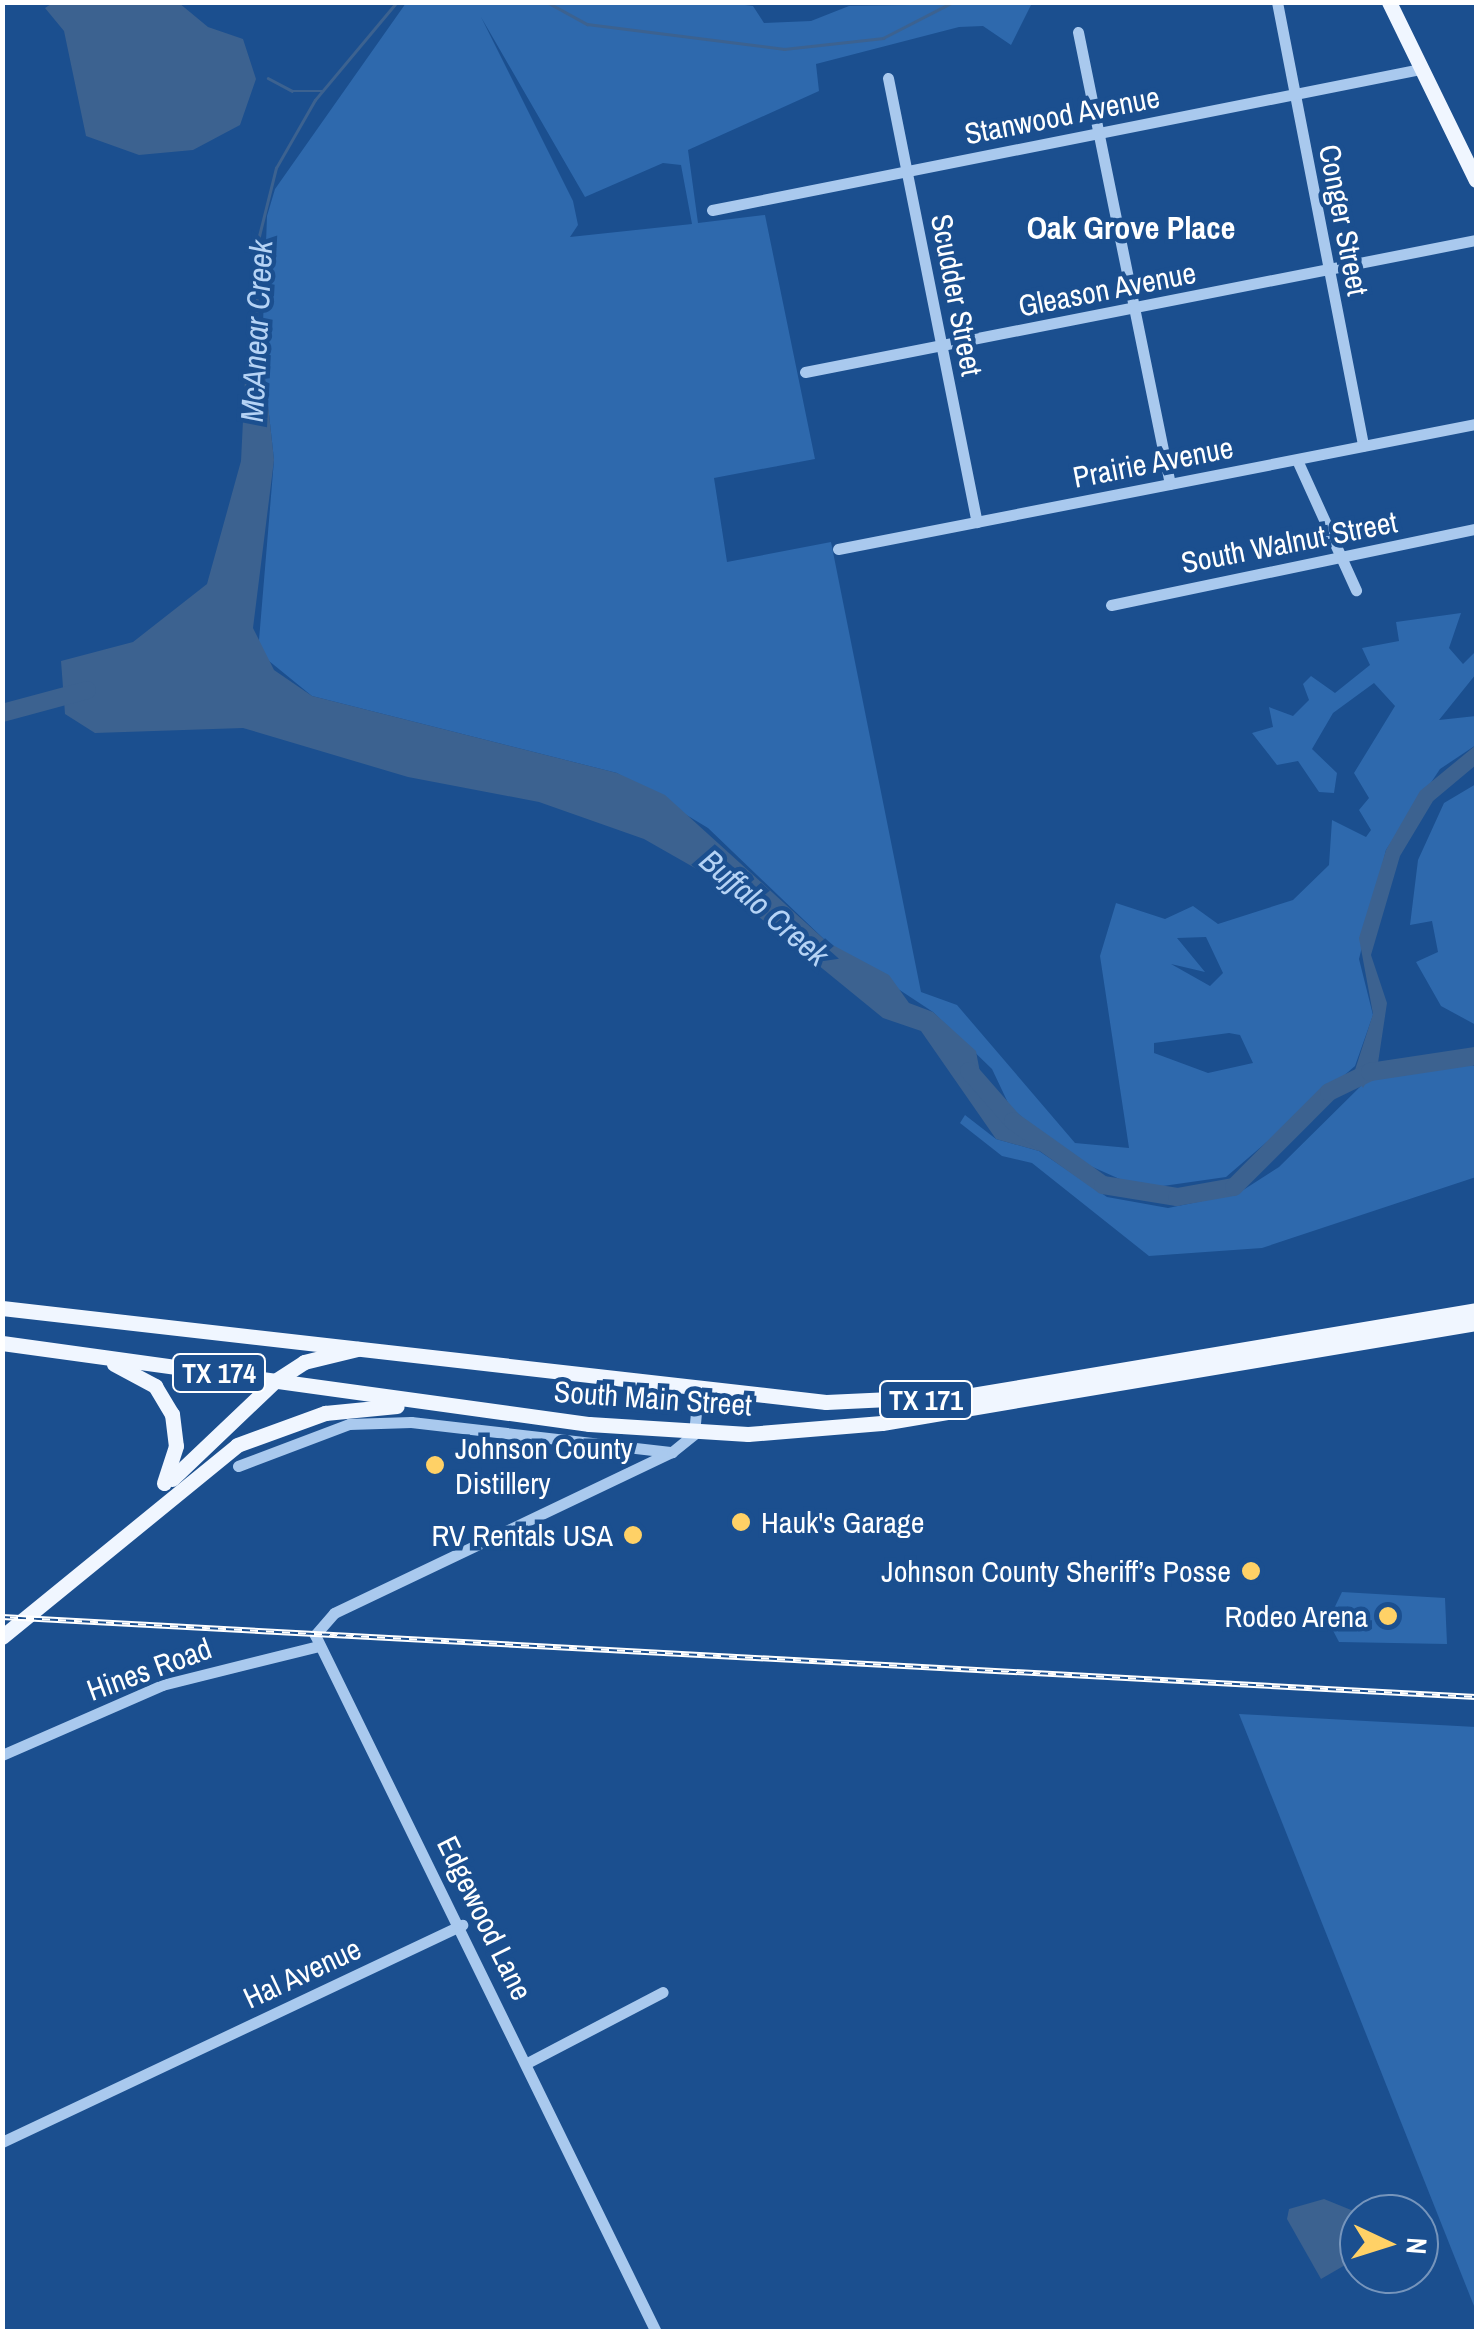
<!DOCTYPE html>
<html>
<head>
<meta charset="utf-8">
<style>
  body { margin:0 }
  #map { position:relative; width:1479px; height:2334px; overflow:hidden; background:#1b4f8f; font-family:"Archivo Narrow",sans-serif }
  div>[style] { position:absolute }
  .green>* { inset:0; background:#2e69ad }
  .water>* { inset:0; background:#3c6290 }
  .stream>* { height:2.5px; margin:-1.25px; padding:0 1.25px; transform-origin:1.25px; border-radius:1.25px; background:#3c6290 }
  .river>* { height:18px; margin:-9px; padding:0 9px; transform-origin:9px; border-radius:9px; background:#3c6290 }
  .minor>* { height:11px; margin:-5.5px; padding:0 5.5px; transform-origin:5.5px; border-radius:5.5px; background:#a9c9ee }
  .major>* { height:15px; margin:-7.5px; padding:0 7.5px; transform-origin:7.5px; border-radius:7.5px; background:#f0f6ff }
  .rail>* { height:6px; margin-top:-3px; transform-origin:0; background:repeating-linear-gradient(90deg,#1b4f8f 0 8px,#fff 0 16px); box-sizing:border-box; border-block:2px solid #fff }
  .dots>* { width:28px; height:28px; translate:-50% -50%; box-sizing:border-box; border:5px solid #1b4f8f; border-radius:50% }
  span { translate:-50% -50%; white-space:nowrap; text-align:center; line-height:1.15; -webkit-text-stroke:9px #1b4f8f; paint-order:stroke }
  .shield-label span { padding:2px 8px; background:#1b4f8f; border:2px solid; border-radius:8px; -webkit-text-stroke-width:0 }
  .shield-label { font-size:28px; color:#fff; font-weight:700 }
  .street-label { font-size:30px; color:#fff }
  .poi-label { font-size:30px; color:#fff }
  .left { translate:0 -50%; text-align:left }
  .right { translate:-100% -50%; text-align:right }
  .neighbourhood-label { font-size:32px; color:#fff; font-weight:700 }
  .water-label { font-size:32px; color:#b5d3f5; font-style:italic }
  .frame { position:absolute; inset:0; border:5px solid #fff; pointer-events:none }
  .north { position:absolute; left:1339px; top:2194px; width:100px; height:100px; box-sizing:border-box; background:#1b4f8f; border:2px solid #7695bc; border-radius:50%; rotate:94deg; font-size:28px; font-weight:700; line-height:40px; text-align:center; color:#fff }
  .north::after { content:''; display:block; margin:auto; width:35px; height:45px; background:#ffd166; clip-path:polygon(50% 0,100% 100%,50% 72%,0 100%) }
</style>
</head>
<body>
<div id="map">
  <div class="green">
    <div style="clip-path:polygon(evenodd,406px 3px,729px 3px,753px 6px,764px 23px,811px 21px,849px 6px,1032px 3px,1011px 45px,983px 26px,959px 27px,816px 64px,819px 91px,688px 150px,698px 223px,765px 215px,815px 459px,714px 478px,727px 562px,831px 542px,921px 992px,957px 1005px,1075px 1143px,1129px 1148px,1100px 956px,1116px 903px,1165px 919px,1193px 906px,1218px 924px,1293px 900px,1329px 865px,1332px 820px,1366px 837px,1371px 830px,1359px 810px,1369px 798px,1354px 773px,1395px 706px,1374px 683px,1333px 713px,1312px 749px,1337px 773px,1334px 793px,1319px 792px,1298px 761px,1277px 765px,1252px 733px,1273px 727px,1269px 707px,1293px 716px,1309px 700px,1303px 684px,1311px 676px,1335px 693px,1370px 665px,1362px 648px,1399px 641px,1396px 622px,1461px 613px,1449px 648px,1463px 664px,1476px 651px,1476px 674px,1439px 720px,1476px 716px,1476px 745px,1440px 769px,1386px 850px,1359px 959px,1373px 1015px,1355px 1066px,1226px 1177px,1142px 1189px,1068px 1156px,1010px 1107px,992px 1069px,933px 1012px,827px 942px,708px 828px,617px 773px,312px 696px,258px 652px,274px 460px,262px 350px,267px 216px,275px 189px,406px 3px,481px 17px,585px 197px,663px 163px,681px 165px,692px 224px,570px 237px,578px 225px,573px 201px,481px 17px,406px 3px,1206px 937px,1223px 973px,1210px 986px,1171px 964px,1205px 972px,1177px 938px,1206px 937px,406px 3px,1229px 1033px,1240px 1035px,1253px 1063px,1208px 1073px,1154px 1053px,1154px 1043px,1229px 1033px)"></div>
    <div style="clip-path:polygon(1476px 784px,1476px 1025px,1441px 1006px,1416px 962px,1438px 952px,1432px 921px,1410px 925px,1418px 860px,1444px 803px)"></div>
    <div style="clip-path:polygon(1468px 1063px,1476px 1067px,1476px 1177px,1262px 1248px,1149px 1256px,1032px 1163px,1002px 1156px,960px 1123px,965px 1115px,996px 1139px,1039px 1151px,1107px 1197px,1168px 1208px,1237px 1194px,1279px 1167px,1368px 1079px)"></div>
    <div style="clip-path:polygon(1342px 1592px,1445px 1598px,1447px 1644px,1339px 1642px,1328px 1621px)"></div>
    <div style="clip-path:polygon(1239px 1714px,1476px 1727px,1476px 2311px)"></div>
  </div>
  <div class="water">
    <div style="clip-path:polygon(54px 2px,179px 3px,208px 27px,243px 39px,256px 79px,240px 125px,193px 150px,139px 155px,86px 136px,64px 31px,45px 8px)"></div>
    <div style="clip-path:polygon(262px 350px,274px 460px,253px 628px,274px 670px,312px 696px,617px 773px,665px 795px,827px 942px,889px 975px,909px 1003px,933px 1012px,976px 1051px,984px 1094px,1045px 1136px,1039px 1151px,996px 1139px,921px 1031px,883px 1018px,709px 876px,644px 839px,539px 802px,408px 777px,243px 728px,95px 733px,65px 714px,61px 661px,133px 642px,207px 584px,241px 461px,246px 359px)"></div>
    <div style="clip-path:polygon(1476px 745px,1476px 765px,1433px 801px,1400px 856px,1371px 955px,1387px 1003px,1378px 1063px,1363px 1088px,1354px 1073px,1373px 1014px,1359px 938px,1386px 850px,1420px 791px)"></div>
    <div style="clip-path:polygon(1324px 2199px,1361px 2214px,1359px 2257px,1321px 2279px,1287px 2219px,1289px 2209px)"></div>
  </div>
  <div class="stream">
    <div style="left:547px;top:2px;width:46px;rotate:28.8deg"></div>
    <div style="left:587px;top:24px;width:199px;rotate:7.2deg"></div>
    <div style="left:784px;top:49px;width:100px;rotate:-6.3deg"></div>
    <div style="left:883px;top:38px;width:79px;rotate:-27.2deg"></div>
    <div style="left:268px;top:78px;width:27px;rotate:28deg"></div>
    <div style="left:292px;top:91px;width:30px"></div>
    <div style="left:255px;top:353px;width:117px;rotate:-88deg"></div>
    <div style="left:259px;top:236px;width:70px;rotate:-76deg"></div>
    <div style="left:276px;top:168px;width:78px;rotate:-60.2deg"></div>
    <div style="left:315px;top:100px;width:128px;rotate:-50.1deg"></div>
  </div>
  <div class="river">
    <div style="left:2px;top:713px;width:88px;rotate:-15.1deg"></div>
    <div style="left:969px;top:1071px;width:67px;rotate:48.7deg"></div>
    <div style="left:1013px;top:1121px;width:110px;rotate:35.4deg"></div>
    <div style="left:1103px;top:1185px;width:75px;rotate:9.2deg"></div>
    <div style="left:1177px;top:1197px;width:58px;rotate:-10deg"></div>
    <div style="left:1234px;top:1187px;width:134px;rotate:-45deg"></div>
    <div style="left:1329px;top:1092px;width:46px;rotate:-26deg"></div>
    <div style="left:1370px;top:1072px;width:107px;rotate:-8.6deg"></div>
  </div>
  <div class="minor">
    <div style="left:1277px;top:2px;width:452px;rotate:79deg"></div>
    <div style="left:1078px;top:32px;width:461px;rotate:78.5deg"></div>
    <div style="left:888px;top:78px;width:453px;rotate:78.7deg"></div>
    <div style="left:712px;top:210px;width:723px;rotate:-11.25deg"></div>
    <div style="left:805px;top:372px;width:684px;rotate:-11.13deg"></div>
    <div style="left:1297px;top:460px;width:143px;rotate:65.6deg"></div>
    <div style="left:838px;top:549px;width:650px;rotate:-11.09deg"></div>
    <div style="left:1111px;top:605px;width:373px;rotate:-11.8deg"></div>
    <div style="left:238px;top:1466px;width:119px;rotate:-20.7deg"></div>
    <div style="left:349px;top:1424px;width:62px;rotate:-1.8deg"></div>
    <div style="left:411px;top:1422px;width:263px;rotate:6.6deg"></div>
    <div style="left:2px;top:1755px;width:175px;rotate:-23.6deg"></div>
    <div style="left:162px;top:1685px;width:161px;rotate:-14deg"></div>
    <div style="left:527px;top:2063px;width:153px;rotate:-27.6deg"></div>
    <div style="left:2px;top:2142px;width:509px;rotate:-25.26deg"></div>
    <div style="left:656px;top:2332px;width:776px;rotate:-116.07deg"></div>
    <div style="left:315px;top:1635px;width:29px;rotate:-49deg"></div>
    <div style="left:334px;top:1613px;width:374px;rotate:-25.5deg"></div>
    <div style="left:672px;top:1452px;width:28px;rotate:-39deg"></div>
    <div style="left:694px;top:1434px;width:43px;rotate:-84.7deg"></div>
  </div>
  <div class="major">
    <div style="left:1389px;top:2px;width:198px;rotate:64deg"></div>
    <div style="left:2px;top:1308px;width:829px;rotate:6.51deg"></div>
    <div style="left:826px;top:1402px;width:146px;rotate:-2.7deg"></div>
    <div style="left:972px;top:1395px;width:511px;rotate:-9.57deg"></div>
    <div style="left:2px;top:1343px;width:593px;rotate:7.86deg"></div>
    <div style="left:589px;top:1424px;width:159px;rotate:3.6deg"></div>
    <div style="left:748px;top:1434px;width:134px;rotate:-4.7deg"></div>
    <div style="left:882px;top:1423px;width:602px;rotate:-9.56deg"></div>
    <div style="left:114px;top:1364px;width:47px;rotate:28.2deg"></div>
    <div style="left:155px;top:1386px;width:33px;rotate:59deg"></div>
    <div style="left:172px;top:1414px;width:32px;rotate:83deg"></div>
    <div style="left:176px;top:1446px;width:39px;rotate:108deg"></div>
    <div style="left:172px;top:1479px;width:142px;rotate:-43.6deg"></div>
    <div style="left:275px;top:1381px;width:35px;rotate:-33deg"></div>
    <div style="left:304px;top:1362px;width:55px;rotate:-13.8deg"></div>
    <div style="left:2px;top:1637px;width:303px;rotate:-39.2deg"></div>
    <div style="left:237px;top:1445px;width:94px;rotate:-20deg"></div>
    <div style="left:325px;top:1413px;width:72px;rotate:-5.6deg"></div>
  </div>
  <div class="rail">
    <div style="left:2px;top:1617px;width:1476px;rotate:3.11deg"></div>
  </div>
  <div class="dots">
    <div style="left:435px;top:1465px;background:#ffd166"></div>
    <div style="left:741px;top:1522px;background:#ffd166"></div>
    <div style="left:633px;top:1535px;background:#ffd166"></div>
    <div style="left:1251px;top:1571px;background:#ffd166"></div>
    <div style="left:1388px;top:1616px;background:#ffd166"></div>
  </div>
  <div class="shield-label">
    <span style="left:219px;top:1373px">TX 174</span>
    <span style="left:926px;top:1400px">TX 171</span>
  </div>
  <div class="street-label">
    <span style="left:1062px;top:115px;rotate:-11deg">Stanwood Avenue</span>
    <span style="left:1344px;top:220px;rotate:79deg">Conger Street</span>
    <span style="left:1107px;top:289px;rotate:-11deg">Gleason Avenue</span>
    <span style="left:957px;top:295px;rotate:79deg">Scudder Street</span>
    <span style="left:1153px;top:462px;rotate:-11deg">Prairie Avenue</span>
    <span style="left:1289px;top:542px;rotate:-11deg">South Walnut Street</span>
    <span style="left:653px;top:1398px;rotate:4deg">South Main Street</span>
    <span style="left:149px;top:1669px;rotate:-20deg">Hines Road</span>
    <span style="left:485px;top:1918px;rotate:64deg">Edgewood Lane</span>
    <span style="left:302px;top:1973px;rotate:-25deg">Hal Avenue</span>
  </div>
  <div class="poi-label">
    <span class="left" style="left:455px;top:1465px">Johnson County<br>Distillery</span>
    <span class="left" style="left:761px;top:1522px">Hauk's Garage</span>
    <span class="right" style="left:613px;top:1535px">RV Rentals USA</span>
    <span class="right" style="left:1231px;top:1571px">Johnson County Sheriff’s Posse</span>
    <span class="right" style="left:1368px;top:1616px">Rodeo Arena</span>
  </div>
  <div class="neighbourhood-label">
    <span style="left:1131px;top:228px">Oak Grove Place</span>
  </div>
  <div class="water-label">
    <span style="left:257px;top:331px;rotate:-87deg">McAnear Creek</span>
    <span style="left:764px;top:908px;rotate:41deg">Buffalo Creek</span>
  </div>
  <div class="frame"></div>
  <div class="north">N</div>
</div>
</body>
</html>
